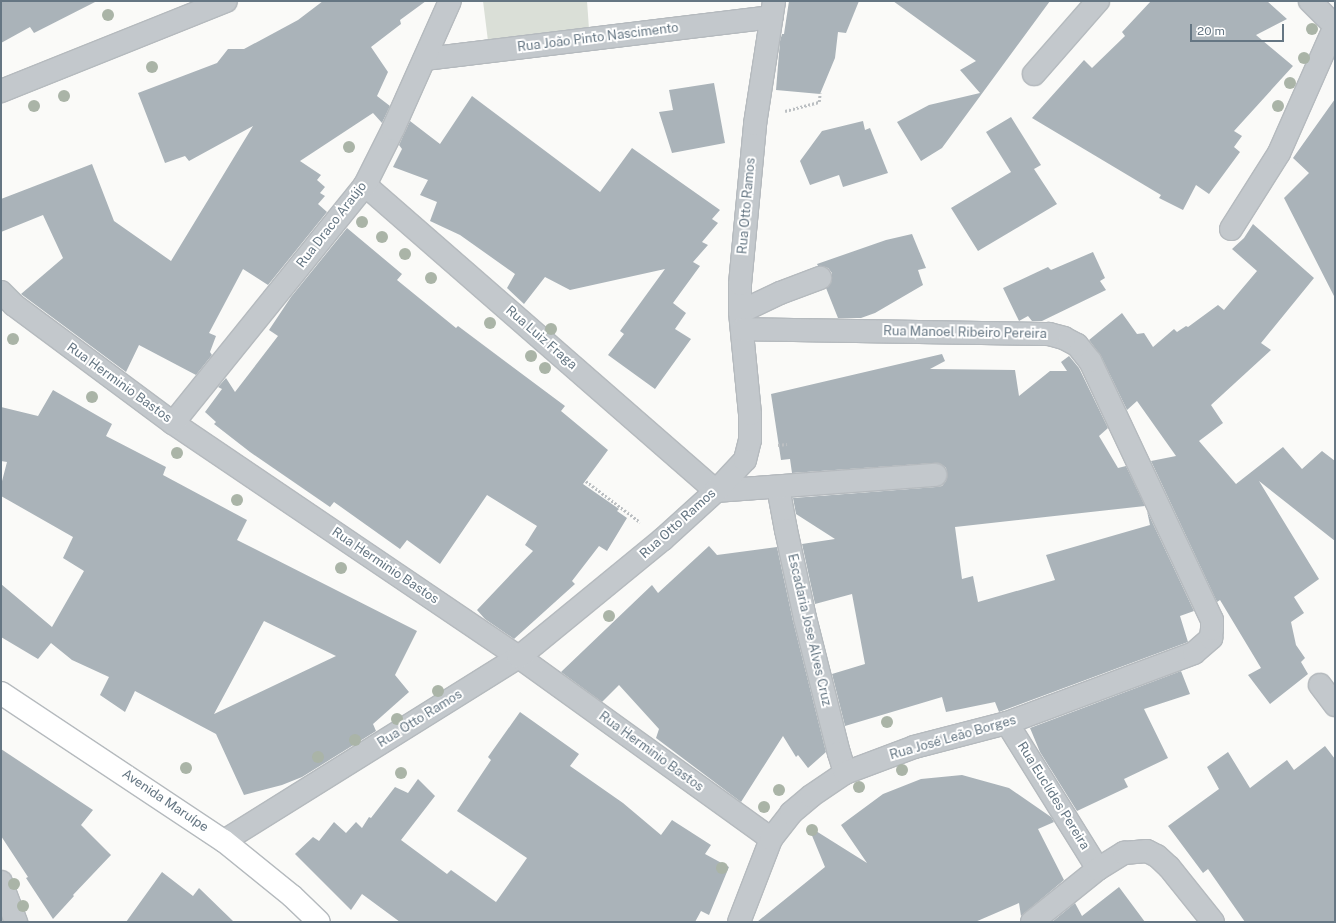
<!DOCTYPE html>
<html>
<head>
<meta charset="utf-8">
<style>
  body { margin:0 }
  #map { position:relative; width:1336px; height:923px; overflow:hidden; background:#fafaf8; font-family:"Public Sans",sans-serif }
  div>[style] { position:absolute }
  .green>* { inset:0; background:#dadfd7 }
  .building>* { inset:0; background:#aab3b9 }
  .path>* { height:2.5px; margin-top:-1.25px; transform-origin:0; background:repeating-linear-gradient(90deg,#bbbfc2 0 2px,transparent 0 4px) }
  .roads { filter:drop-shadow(1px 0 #b5babe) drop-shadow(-1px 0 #b5babe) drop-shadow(0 1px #b5babe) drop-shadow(0 -1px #b5babe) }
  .minor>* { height:22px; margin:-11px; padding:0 11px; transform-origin:11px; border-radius:11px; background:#c3c8cc }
  .major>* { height:22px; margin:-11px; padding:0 11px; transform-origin:11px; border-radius:11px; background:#fff }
  .trees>* { width:12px; height:12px; margin:-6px; border-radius:50%; background:#aab4a7 }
  span { translate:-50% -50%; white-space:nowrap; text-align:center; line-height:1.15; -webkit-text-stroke:4px #fff; paint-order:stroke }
  .street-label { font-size:13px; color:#657683 }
  .frame { position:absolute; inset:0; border:2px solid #657683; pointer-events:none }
  .scale { position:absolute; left:1190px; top:24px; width:94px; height:18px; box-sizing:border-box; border:2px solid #657683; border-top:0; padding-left:5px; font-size:12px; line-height:14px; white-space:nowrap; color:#657683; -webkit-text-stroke:3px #fff; paint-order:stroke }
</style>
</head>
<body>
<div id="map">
  <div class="green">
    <div style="clip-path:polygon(483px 1px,587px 1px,589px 29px,488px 41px)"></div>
  </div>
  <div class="building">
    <div style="clip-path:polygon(1px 1px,97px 1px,34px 33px,30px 27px,1px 43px)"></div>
    <div style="clip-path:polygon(323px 1px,426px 1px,400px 20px,401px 24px,371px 47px,388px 72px,377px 96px,390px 106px,382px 123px,373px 113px,300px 161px,321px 175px,317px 180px,325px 187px,320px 193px,325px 196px,318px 204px,327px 212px,268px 285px,243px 269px,209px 333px,216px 336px,210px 352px,212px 355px,196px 375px,139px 345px,126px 372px,21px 294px,63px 258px,43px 215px,1px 232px,1px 199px,92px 164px,114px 221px,171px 261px,253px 126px,189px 161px,185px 156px,165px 163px,138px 93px,217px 63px,228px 49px,244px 49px,298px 20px)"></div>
    <div style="clip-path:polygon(789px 1px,859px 1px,846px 33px,838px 32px,835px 58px,820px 94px,776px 90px,780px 41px,782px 34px,784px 34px)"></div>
    <div style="clip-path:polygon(893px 1px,1050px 1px,942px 148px,921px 161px,897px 122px,929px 105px,980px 93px,960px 70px,976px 61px)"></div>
    <div style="clip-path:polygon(1151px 1px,1267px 1px,1287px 19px,1256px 35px,1293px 66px,1234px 131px,1242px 136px,1234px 147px,1240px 152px,1209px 194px,1196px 185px,1183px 210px,1159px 198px,1161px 195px,1032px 118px,1084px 60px,1092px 68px,1125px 36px,1122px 32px)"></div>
    <div style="clip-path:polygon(714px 83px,725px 143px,672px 153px,659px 112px,673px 110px,669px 90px)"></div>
    <div style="clip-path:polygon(472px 96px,600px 192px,632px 148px,720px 210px,712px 219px,718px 223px,702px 242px,708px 245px,693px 262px,700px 266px,673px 303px,686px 313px,675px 329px,691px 339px,655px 389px,608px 355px,624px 334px,620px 331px,665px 269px,570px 290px,545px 277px,524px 304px,507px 288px,515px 274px,460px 235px,430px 221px,437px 202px,420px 195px,428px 180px,393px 167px,402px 149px,399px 145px,410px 121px,440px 144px)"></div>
    <div style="clip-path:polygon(1335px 99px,1335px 298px,1284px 198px,1309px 173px,1293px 158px)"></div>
    <div style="clip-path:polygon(1011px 117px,1041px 165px,1034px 169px,1057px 204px,978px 251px,951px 208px,1011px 172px,986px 132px)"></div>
    <div style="clip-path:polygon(863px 121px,865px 130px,870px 128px,888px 173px,843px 187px,839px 175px,810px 185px,800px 161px,822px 131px)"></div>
    <div style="clip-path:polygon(1253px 224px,1314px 278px,1261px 343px,1271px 350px,1211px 405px,1223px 423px,1199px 441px,1236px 484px,1283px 447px,1302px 469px,1322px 451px,1335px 461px,1335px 541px,1259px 481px,1319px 579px,1294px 597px,1304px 613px,1291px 622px,1296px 645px,1305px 658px,1301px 662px,1308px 674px,1270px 704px,1248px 675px,1261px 668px,1220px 600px,1217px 602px,1151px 461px,1176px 456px,1137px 401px,1127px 410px,1101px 356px,1089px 340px,1122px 313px,1137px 334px,1144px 333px,1153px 347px,1174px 329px,1177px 332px,1186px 326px,1188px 327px,1218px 305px,1224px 310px,1257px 271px,1232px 249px,1244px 238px)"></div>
    <div style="clip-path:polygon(347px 228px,402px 274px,397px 280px,456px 328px,458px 326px,565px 406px,561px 411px,608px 450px,583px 484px,619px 509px,617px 511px,627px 518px,607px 551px,599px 546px,572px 581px,575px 584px,514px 639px,485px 619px,477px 610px,533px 551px,525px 545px,537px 526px,487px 495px,440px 564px,407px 540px,400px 549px,334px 502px,330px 507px,250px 452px,214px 424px,216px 422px,205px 412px,222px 389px,218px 387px,226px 378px,235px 392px,278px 336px,269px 330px,291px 297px)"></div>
    <div style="clip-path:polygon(912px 234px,926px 268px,918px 270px,923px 285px,875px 313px,861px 318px,838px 318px,826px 288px,832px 280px,832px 273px,828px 268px,818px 266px,817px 264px,886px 240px)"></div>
    <div style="clip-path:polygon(1093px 252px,1105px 278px,1100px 281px,1106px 290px,1042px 321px,1032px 321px,1028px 316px,1019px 321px,1003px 288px,1048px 267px,1051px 270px)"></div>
    <div style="clip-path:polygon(942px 354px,945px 361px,930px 369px,1015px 370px,1019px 396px,1050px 371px,1067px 371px,1061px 362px,1069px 356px,1079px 368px,1108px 428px,1099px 436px,1118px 468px,1126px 466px,1145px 506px,955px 527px,962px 579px,973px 576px,978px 602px,1055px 580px,1046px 555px,1150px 525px,1147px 511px,1194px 611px,1180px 616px,1188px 642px,999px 712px,995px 702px,946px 712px,942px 697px,845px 726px,832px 674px,865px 664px,852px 594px,815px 604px,802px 544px,835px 539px,796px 514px,793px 498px,936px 487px,942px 486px,946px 481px,947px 474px,946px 468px,941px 464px,934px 463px,792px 473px,790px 459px,781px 460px,771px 394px)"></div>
    <div style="clip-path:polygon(evenodd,53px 390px,112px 424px,106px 436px,166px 467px,163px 475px,247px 520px,237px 540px,417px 631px,395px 675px,409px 692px,373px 724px,376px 731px,302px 777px,282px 785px,244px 795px,216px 734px,135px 691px,125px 712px,100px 695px,109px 677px,72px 660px,51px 643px,38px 659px,1px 637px,1px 584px,52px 627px,84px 571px,63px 558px,73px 537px,1px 496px,1px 485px,7px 462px,1px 461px,1px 407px,38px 416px,53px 390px,264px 621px,336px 656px,214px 714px,264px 621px)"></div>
    <div style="clip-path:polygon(709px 546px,717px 555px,777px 547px,793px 621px,826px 752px,808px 768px,798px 755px,796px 757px,783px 736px,741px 802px,656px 738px,659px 729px,619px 685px,602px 702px,561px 672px,652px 585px,658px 593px)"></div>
    <div style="clip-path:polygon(1181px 671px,1190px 694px,1144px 709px,1168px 758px,1124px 779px,1128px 787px,1077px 811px,1040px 752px,1030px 728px)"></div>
    <div style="clip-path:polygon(520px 712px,579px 754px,570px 766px,623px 803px,661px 835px,672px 820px,711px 845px,705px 854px,729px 867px,709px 915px,701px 911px,695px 922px,400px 922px,362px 894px,351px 910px,295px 854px,313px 837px,319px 841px,334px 822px,346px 833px,356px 822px,362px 828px,369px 817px,371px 818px,395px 787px,408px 793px,418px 779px,435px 796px,401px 840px,447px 874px,451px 870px,496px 902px,527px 858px,457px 811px,491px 760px,488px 757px)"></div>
    <div style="clip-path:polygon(1325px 746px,1335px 759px,1335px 922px,1245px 922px,1208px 869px,1203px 873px,1168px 826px,1219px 789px,1207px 767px,1228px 752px,1250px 788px,1287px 760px,1294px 770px)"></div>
    <div style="clip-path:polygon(1px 749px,93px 810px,81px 825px,111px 855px,73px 895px,74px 896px,53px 919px,26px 878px,28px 877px,1px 836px)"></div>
    <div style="clip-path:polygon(962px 775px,1009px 788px,1051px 817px,1054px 822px,1038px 829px,1064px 880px,1021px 916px,1019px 903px,975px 922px,757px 922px,825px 867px,808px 826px,867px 863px,841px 825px,883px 794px,921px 779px)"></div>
    <div style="clip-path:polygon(162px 872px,193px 896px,199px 888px,234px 922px,126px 922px)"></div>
    <div style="clip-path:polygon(1119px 887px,1145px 922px,1052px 922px,1075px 903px,1082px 916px)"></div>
  </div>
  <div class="path">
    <div style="left:785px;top:111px;width:35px;rotate:-15deg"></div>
    <div style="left:819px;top:102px;width:9px;rotate:-84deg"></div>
    <div style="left:778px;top:445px;width:9px;rotate:-6deg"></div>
    <div style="left:586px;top:481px;width:68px;rotate:37.2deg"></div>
  </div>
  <div class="roads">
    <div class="minor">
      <div style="left:1310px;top:1px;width:35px;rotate:45deg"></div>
      <div style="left:425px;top:59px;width:349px;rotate:-6.9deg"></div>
      <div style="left:1034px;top:74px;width:97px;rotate:-48.8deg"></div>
      <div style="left:1px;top:91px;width:242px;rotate:-21.8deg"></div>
      <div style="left:365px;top:185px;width:466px;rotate:41.1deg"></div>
      <div style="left:1231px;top:229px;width:90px;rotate:-57.7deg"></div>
      <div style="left:1279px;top:153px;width:139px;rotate:-66.2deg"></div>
      <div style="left:1px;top:292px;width:18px;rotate:45deg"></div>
      <div style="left:14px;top:305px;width:198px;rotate:36.6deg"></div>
      <div style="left:173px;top:423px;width:418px;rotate:34.1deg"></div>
      <div style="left:519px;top:657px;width:311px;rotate:35.8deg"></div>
      <div style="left:740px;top:312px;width:44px;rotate:-25.4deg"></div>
      <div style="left:780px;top:293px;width:43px;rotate:-20.6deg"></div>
      <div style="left:173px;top:423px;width:306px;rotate:-51.1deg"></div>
      <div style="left:365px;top:185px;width:63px;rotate:-63.4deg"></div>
      <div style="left:393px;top:129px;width:140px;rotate:-66deg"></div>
      <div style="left:778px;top:487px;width:44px;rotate:79.5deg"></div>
      <div style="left:786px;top:530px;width:90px;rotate:77.8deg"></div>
      <div style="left:805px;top:618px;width:139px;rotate:75.9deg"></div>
      <div style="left:839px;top:753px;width:21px;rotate:73deg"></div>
      <div style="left:716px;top:491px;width:220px;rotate:-4.2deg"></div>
      <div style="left:1320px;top:685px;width:25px;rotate:53deg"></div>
      <div style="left:1007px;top:723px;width:172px;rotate:58.1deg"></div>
      <div style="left:224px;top:841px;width:348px;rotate:-32deg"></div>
      <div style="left:519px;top:657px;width:185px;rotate:-39.3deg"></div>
      <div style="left:662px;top:540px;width:73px;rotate:-42.2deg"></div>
      <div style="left:716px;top:491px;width:42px;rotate:-46.9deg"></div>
      <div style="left:745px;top:460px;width:21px;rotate:-76deg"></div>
      <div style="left:750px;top:440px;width:26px;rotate:-90deg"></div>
      <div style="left:750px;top:414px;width:102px;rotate:-95.6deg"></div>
      <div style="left:740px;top:312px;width:28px;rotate:-90deg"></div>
      <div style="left:740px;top:284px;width:161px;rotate:-84.6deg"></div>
      <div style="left:755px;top:124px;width:124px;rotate:-81.2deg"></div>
      <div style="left:1px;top:882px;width:43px;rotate:69.4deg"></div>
      <div style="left:739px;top:922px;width:89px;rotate:-68.9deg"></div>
      <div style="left:771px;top:839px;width:33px;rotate:-52deg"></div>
      <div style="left:791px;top:813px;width:26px;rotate:-40deg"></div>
      <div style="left:811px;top:796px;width:41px;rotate:-34.1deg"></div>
      <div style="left:845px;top:773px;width:74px;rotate:-20.6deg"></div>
      <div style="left:914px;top:747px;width:96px;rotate:-14.5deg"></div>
      <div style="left:1007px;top:723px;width:200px;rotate:-20.5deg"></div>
      <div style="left:1194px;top:653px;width:23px;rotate:-41deg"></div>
      <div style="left:1211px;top:638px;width:9px;rotate:-84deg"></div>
      <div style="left:1212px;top:629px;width:9px;rotate:-90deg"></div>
      <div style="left:1212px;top:620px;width:286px;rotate:-115.2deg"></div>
      <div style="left:1090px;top:361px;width:21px;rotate:-129deg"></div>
      <div style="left:1077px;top:345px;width:15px;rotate:-152deg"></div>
      <div style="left:1064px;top:338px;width:16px;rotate:-165deg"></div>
      <div style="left:1049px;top:334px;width:307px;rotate:-179.1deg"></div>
      <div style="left:1032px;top:922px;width:85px;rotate:-38.8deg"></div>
      <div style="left:1098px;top:869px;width:31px;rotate:-32deg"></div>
      <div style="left:1124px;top:853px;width:23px;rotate:-5deg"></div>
      <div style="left:1147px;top:851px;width:11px;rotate:27deg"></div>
      <div style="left:1157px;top:856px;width:16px;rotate:43deg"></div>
      <div style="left:1169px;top:867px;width:70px;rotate:51.3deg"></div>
    </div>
    <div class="major">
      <div style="left:1px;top:693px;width:268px;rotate:33.6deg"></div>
      <div style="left:224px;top:841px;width:87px;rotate:39deg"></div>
      <div style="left:292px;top:896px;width:37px;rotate:44deg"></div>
    </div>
  </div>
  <div class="trees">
    <div style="left:108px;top:15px"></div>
    <div style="left:1312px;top:29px"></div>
    <div style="left:1304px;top:58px"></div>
    <div style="left:152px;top:67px"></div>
    <div style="left:1290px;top:83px"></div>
    <div style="left:64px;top:96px"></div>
    <div style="left:34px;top:106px"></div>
    <div style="left:1278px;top:106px"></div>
    <div style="left:349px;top:147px"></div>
    <div style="left:362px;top:222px"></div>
    <div style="left:382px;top:237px"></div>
    <div style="left:405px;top:254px"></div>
    <div style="left:431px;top:278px"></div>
    <div style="left:490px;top:323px"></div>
    <div style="left:551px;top:329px"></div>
    <div style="left:13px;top:339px"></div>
    <div style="left:531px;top:356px"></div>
    <div style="left:545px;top:368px"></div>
    <div style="left:92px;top:397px"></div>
    <div style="left:177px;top:453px"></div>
    <div style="left:237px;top:500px"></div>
    <div style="left:341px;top:568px"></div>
    <div style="left:609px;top:616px"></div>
    <div style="left:438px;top:691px"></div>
    <div style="left:397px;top:719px"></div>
    <div style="left:887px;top:722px"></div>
    <div style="left:355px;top:740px"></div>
    <div style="left:318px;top:757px"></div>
    <div style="left:186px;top:768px"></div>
    <div style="left:902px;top:770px"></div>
    <div style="left:401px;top:773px"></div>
    <div style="left:859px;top:787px"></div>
    <div style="left:779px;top:790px"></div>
    <div style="left:764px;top:807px"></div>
    <div style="left:812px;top:830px"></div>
    <div style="left:722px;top:868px"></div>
    <div style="left:14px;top:884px"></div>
    <div style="left:23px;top:906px"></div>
  </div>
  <div class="street-label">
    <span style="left:598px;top:38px;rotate:-7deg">Rua João Pinto Nascimento</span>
    <span style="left:747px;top:206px;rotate:-85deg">Rua Otto Ramos</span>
    <span style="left:332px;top:225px;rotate:-52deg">Rua Draco Araújo</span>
    <span style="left:965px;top:333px;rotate:1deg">Rua Manoel Ribeiro Pereira</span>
    <span style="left:541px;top:338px;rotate:41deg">Rua Luiz Fraga</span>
    <span style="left:119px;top:383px;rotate:36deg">Rua Herminio Bastos</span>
    <span style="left:678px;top:524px;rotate:-42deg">Rua Otto Ramos</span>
    <span style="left:385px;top:566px;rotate:34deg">Rua Herminio Bastos</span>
    <span style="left:809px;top:630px;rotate:77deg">Escadaria Jose Alves Cruz</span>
    <span style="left:420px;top:719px;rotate:-32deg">Rua Otto Ramos</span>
    <span style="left:953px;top:738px;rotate:-16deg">Rua José Leão Borges</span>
    <span style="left:651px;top:752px;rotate:36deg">Rua Herminio Bastos</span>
    <span style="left:1053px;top:796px;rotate:58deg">Rua Euclídes Pereira</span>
    <span style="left:165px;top:801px;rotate:34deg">Avenida Maruípe</span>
  </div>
  <div class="frame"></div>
  <div class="scale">20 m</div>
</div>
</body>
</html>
